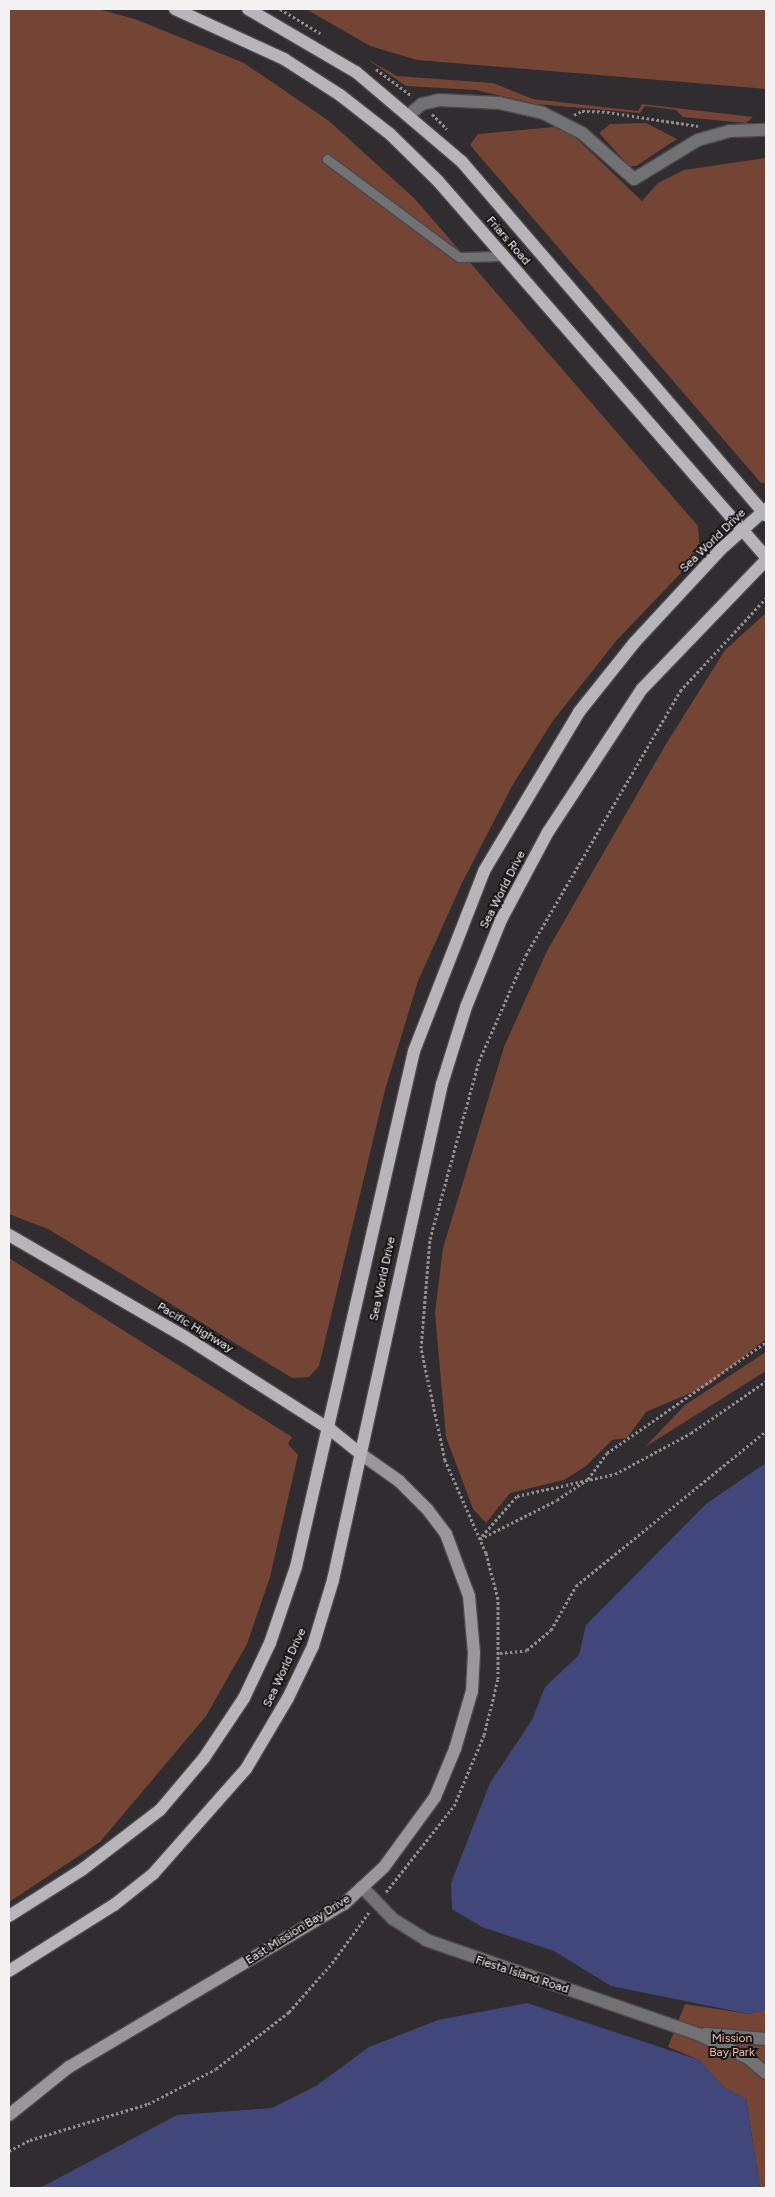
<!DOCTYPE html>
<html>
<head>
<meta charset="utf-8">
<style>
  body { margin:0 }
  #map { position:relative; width:775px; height:2197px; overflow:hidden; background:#302c2f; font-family:Figtree,sans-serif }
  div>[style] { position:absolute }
  .green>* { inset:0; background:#744435 }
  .water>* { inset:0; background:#41477b }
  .path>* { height:3px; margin-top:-1.5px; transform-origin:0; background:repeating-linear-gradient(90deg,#918e90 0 2.5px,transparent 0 5px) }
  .roads { filter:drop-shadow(1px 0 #4c484b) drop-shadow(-1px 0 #4c484b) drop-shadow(0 1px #4c484b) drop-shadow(0 -1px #4c484b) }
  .lane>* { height:9px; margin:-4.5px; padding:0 4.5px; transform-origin:4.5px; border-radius:4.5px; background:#727173 }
  .street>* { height:12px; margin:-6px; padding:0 6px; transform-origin:6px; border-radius:6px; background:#727173 }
  .secondary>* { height:12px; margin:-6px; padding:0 6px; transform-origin:6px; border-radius:6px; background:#99979a }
  .primary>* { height:12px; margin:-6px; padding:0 6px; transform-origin:6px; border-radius:6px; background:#b7b5b9 }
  span { translate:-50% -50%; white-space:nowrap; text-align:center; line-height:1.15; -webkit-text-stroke:4px #171516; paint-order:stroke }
  .street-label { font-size:12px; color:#f5f2f4 }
  .park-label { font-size:12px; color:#f3baa8 }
  .frame { position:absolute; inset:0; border:10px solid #f5f2f4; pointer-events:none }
</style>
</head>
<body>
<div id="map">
  <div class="green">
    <div style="clip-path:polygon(9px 9px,98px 9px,135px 19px,244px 63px,329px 121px,415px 199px,698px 526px,700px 553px,616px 641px,552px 722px,512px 786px,462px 883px,418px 981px,385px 1090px,319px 1366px,309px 1377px,292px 1378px,48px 1229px,9px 1214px)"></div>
    <div style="clip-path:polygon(306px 9px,766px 9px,766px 89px,417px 60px,370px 46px)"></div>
    <div style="clip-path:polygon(367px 59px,397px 76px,493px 83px,533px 99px,638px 111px,642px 104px,753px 117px,746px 123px,683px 117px,676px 110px,645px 106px,640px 113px,536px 104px,476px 90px,406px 86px)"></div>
    <div style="clip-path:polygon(646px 123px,677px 139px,636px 166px,629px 166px,599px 133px,610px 124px)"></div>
    <div style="clip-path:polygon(554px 127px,573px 135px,642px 201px,658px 183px,684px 170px,766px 158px,766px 483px,761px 483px,470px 145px,478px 134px)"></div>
    <div style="clip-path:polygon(766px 613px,766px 1339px,709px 1385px,646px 1412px,627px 1438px,612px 1440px,586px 1466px,564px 1480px,510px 1493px,486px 1523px,473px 1509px,446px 1437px,435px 1313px,443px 1248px,504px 1047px,547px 951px,666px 744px,725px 650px)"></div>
    <div style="clip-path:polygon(9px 1258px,292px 1437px,288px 1444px,298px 1455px,270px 1577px,247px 1644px,206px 1716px,100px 1842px,9px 1902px)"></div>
    <div style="clip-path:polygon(766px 1352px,766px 1371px,645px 1447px,685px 1405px)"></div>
    <div style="clip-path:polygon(685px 2004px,749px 2014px,766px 2009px,766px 2188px,760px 2188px,746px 2099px,725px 2088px,699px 2060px,668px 2047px)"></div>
  </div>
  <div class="water">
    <div style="clip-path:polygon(766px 1463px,766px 2009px,749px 2014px,611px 1986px,554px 1951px,482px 1927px,452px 1909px,451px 1883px,490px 1783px,532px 1720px,545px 1687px,579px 1655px,586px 1625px,706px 1504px)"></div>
    <div style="clip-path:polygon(527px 2003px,699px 2060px,725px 2088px,746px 2099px,760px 2188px,40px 2188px,177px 2115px,272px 2108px,316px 2086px,369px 2047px,438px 2020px)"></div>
  </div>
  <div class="path">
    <div style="left:280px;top:9px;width:47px;rotate:31deg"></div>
    <div style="left:376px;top:69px;width:45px;rotate:36.9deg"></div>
    <div style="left:432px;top:114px;width:21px;rotate:45deg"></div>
    <div style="left:574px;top:115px;width:9px;rotate:-27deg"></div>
    <div style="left:582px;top:111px;width:25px;rotate:2deg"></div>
    <div style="left:607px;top:112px;width:92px;rotate:8.7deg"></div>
    <div style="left:482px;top:1536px;width:53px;rotate:-48.8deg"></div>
    <div style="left:517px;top:1496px;width:100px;rotate:-12.7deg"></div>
    <div style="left:615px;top:1474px;width:86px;rotate:-28.3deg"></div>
    <div style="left:691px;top:1433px;width:91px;rotate:-34.7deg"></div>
    <div style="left:480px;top:1539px;width:86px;rotate:-26.9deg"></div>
    <div style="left:557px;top:1500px;width:37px;rotate:-34deg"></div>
    <div style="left:588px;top:1479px;width:32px;rotate:-54deg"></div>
    <div style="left:607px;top:1453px;width:194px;rotate:-34.9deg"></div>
    <div style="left:500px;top:1653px;width:27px;rotate:-6deg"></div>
    <div style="left:527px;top:1650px;width:31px;rotate:-40deg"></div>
    <div style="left:551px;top:1630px;width:51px;rotate:-60.4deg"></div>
    <div style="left:576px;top:1586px;width:245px;rotate:-39.2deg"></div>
    <div style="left:386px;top:1892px;width:110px;rotate:-51.7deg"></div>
    <div style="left:454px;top:1806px;width:77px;rotate:-67.1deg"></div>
    <div style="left:484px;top:1735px;width:58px;rotate:-76deg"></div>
    <div style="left:498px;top:1679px;width:80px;rotate:-90deg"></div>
    <div style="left:498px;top:1599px;width:48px;rotate:-104.6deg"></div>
    <div style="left:486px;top:1553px;width:102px;rotate:-113.8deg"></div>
    <div style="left:445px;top:1460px;width:115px;rotate:-102.1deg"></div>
    <div style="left:421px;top:1348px;width:109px;rotate:-85.3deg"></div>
    <div style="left:430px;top:1239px;width:185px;rotate:-74.6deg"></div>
    <div style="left:479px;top:1061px;width:116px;rotate:-66.1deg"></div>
    <div style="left:526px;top:955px;width:306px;rotate:-59.7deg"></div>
    <div style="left:680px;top:691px;width:127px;rotate:-47.2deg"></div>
    <div style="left:9px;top:2151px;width:24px;rotate:-28deg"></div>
    <div style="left:30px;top:2140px;width:123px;rotate:-17deg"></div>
    <div style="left:148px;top:2104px;width:76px;rotate:-27.2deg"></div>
    <div style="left:216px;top:2069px;width:93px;rotate:-38deg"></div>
    <div style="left:289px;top:2012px;width:65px;rotate:-48.7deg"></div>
    <div style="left:332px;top:1963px;width:63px;rotate:-54deg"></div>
  </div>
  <div class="roads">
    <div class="lane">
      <div style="left:327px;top:159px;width:164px;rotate:36.6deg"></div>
      <div style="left:459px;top:257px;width:44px;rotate:-1.3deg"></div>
    </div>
    <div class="street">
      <div style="left:410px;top:114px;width:16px;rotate:-40deg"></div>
      <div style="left:422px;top:104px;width:17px;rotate:-13deg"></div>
      <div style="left:439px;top:100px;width:60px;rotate:2.9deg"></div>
      <div style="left:499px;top:103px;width:45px;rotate:12.8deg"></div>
      <div style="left:543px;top:113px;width:44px;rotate:27.1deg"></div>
      <div style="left:582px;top:133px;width:69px;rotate:41.5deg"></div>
      <div style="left:634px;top:179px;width:75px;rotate:-31.4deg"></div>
      <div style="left:698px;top:140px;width:33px;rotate:-16deg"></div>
      <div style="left:730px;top:131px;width:36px;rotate:-2deg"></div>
      <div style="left:362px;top:1887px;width:45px;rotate:45.9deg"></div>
      <div style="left:393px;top:1919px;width:39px;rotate:32deg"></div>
      <div style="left:426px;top:1940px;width:288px;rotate:19.1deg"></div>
      <div style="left:698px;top:2034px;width:55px;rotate:25.6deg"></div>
      <div style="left:748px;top:2058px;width:23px;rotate:40deg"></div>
      <div style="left:706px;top:2034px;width:60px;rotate:4.8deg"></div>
    </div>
    <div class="secondary">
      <div style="left:9px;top:2115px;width:77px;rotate:-38.7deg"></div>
      <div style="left:69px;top:2067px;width:320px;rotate:-30.7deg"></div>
      <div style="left:344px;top:1904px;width:54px;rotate:-42.8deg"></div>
      <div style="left:384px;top:1867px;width:87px;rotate:-53.9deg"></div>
      <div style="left:435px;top:1797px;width:52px;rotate:-67.4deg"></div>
      <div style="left:455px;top:1749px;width:60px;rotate:-73.7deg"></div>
      <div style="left:472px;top:1691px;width:38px;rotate:-87deg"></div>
      <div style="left:474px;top:1653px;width:57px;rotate:-95deg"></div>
      <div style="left:469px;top:1596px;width:66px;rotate:-110.4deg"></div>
      <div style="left:446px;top:1534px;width:31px;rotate:-127deg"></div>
      <div style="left:427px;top:1509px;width:40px;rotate:-135deg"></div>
      <div style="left:399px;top:1481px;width:47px;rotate:-144.6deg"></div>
    </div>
    <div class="primary">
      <div style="left:175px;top:9px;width:120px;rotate:24.6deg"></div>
      <div style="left:284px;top:59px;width:67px;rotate:32.7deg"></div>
      <div style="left:340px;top:95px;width:63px;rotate:38deg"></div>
      <div style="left:390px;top:134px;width:67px;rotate:44.4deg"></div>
      <div style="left:438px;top:181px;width:499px;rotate:48.9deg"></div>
      <div style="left:248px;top:9px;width:125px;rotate:30.3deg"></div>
      <div style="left:356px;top:72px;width:139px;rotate:40.3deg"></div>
      <div style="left:462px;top:162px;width:466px;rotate:49.3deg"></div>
      <div style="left:9px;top:1235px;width:203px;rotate:30.1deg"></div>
      <div style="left:185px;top:1337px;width:173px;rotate:32.5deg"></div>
      <div style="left:331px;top:1430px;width:38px;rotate:39deg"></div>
      <div style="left:9px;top:1916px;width:88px;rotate:-32.4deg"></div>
      <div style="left:83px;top:1869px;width:97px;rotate:-37.5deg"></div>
      <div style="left:160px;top:1810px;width:68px;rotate:-49.8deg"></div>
      <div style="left:204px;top:1758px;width:72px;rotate:-56.3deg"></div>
      <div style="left:244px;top:1698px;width:61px;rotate:-64.7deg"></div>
      <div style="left:270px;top:1643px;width:80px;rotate:-71.1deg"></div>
      <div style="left:296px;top:1567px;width:529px;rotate:-77.12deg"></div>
      <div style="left:414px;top:1051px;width:193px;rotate:-68.7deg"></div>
      <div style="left:484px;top:871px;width:185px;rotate:-59.1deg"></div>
      <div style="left:579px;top:712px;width:88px;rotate:-51.4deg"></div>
      <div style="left:634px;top:643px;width:127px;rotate:-47.2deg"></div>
      <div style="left:720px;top:550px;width:62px;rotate:-41.7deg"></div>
      <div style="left:9px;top:1971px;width:124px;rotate:-32.2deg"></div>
      <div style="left:114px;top:1905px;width:50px;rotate:-38.5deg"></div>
      <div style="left:153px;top:1874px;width:140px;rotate:-48.5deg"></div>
      <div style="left:246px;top:1769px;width:82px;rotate:-59.4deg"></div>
      <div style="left:288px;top:1698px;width:58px;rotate:-64.3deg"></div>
      <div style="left:313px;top:1646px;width:69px;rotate:-73.1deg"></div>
      <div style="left:333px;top:1580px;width:508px;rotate:-77.61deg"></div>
      <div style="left:442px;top:1084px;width:81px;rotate:-72.7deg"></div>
      <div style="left:466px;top:1007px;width:94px;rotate:-68.1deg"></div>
      <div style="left:501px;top:920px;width:100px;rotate:-61.9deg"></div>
      <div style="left:548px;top:832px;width:171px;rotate:-56.7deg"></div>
      <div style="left:642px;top:689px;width:179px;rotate:-46.1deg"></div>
    </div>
  </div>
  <div class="street-label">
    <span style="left:508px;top:241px;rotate:49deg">Friars Road</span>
    <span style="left:713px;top:541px;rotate:-44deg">Sea World Drive</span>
    <span style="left:503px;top:890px;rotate:-63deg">Sea World Drive</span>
    <span style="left:383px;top:1279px;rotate:-78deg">Sea World Drive</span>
    <span style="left:195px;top:1328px;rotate:31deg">Pacific Highway</span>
    <span style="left:285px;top:1668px;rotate:-65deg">Sea World Drive</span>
    <span style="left:298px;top:1930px;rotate:-32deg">East Mission Bay Drive</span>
    <span style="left:522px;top:1975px;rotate:18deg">Fiesta Island Road</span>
  </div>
  <div class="park-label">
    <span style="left:732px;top:2046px">Mission<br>Bay Park</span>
  </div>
  <div class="frame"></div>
</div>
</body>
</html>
